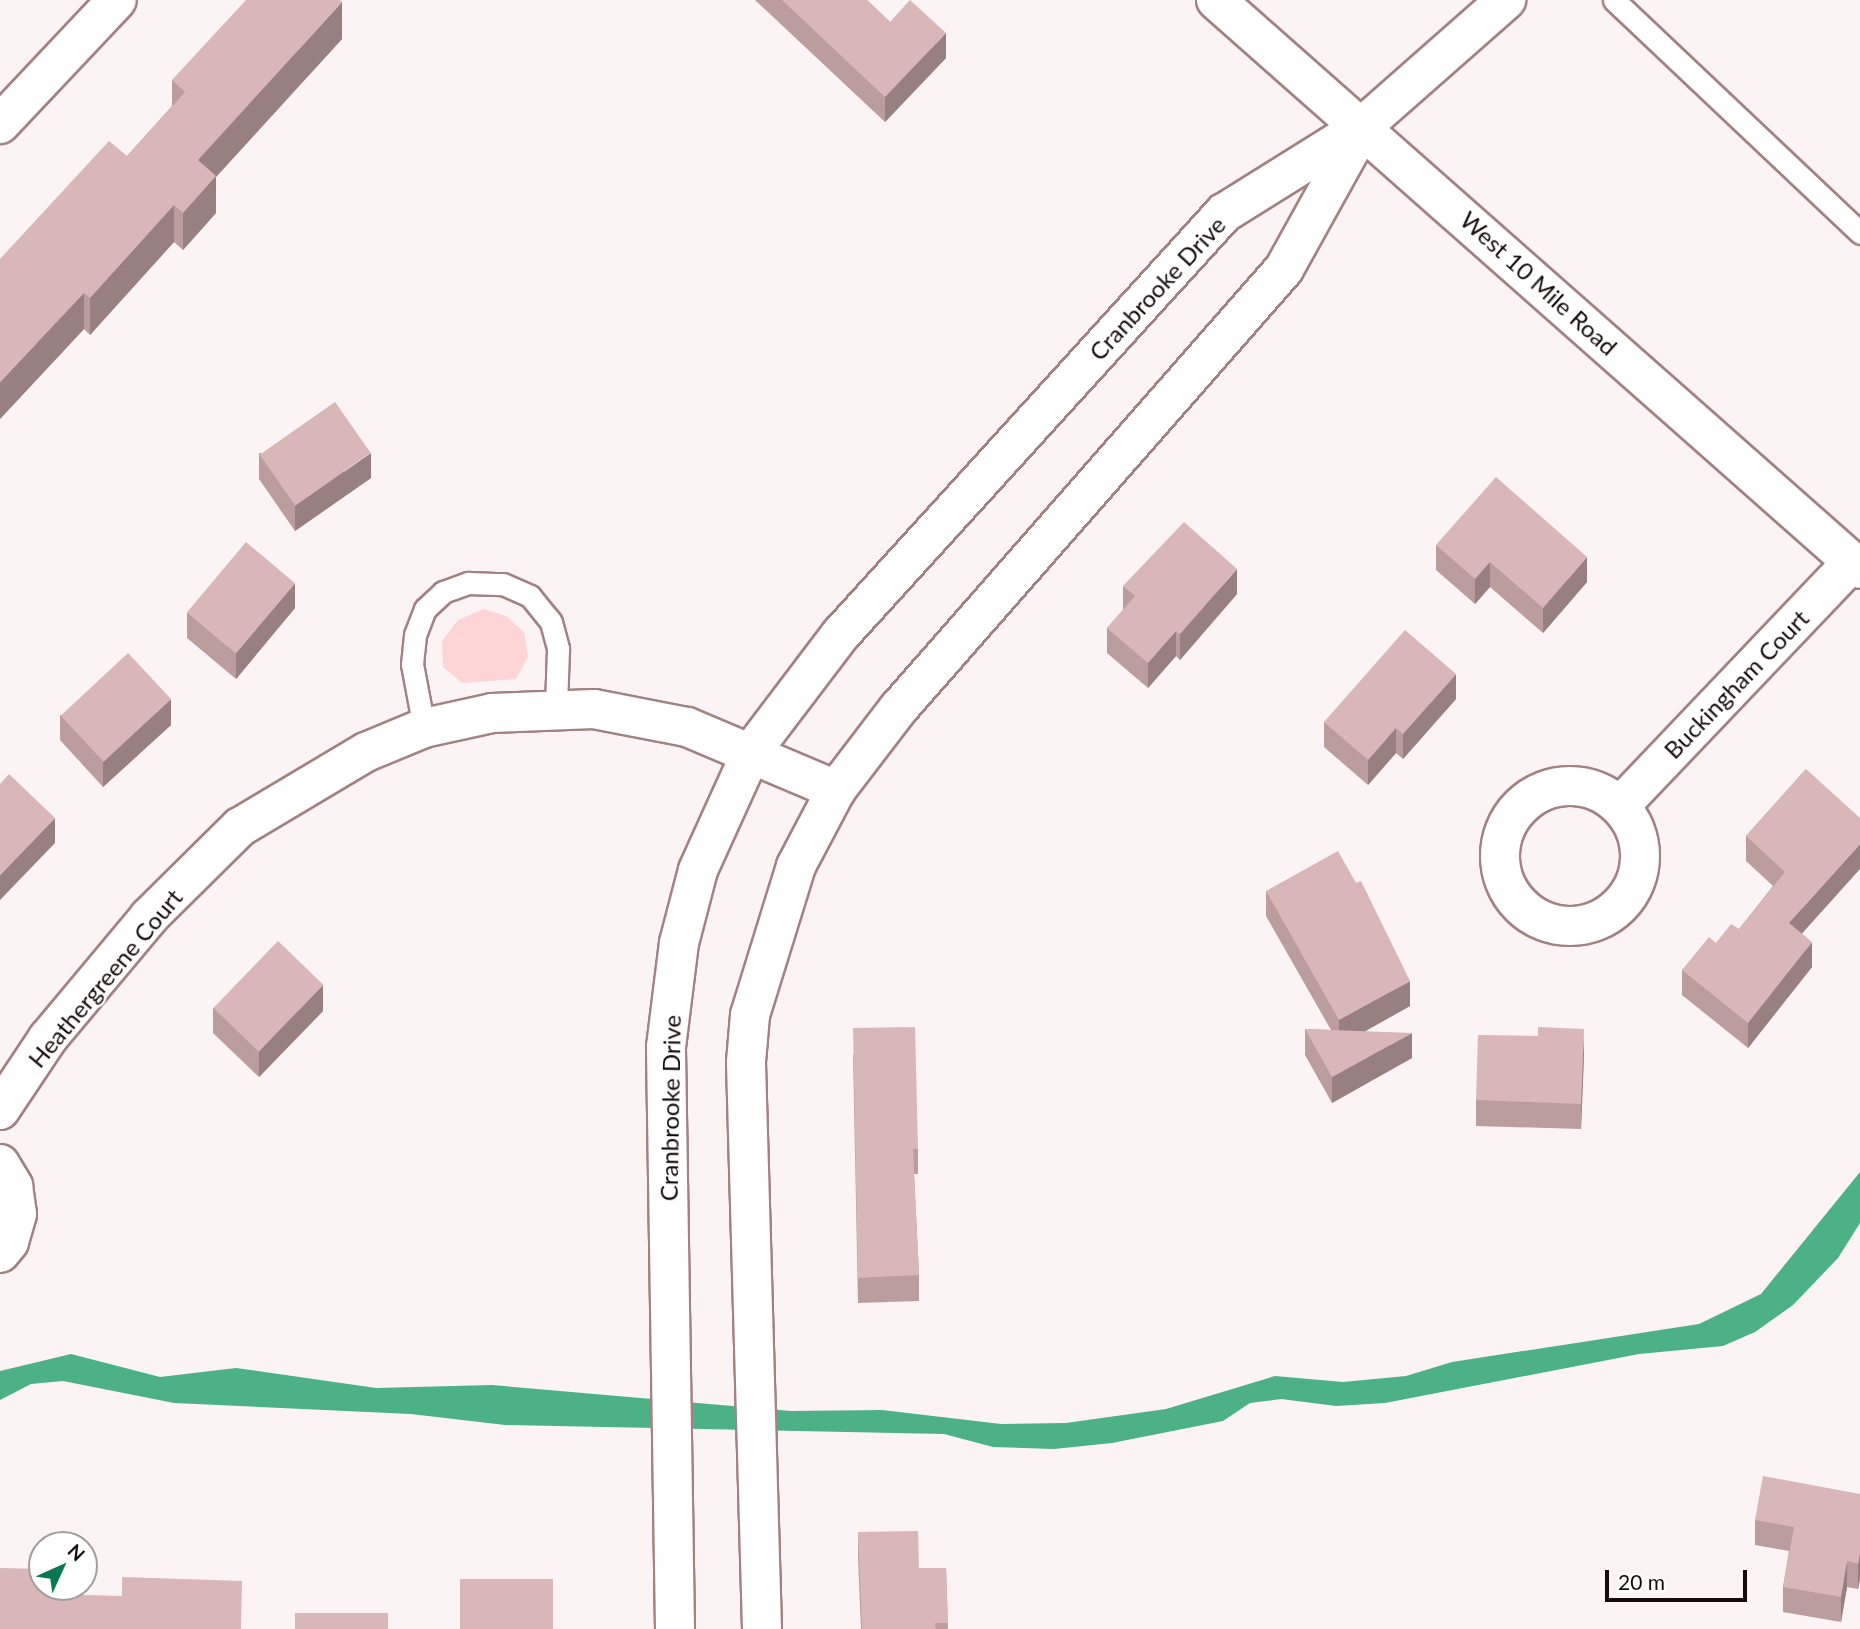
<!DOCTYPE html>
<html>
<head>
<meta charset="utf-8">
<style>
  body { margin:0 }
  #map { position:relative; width:1860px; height:1629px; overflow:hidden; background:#fbf3f4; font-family:Lato,sans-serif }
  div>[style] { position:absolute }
  .green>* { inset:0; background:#fdd5d6 }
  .water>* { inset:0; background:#4cb184 }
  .roads { filter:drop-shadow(2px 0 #a28282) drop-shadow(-2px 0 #a28282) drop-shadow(0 2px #a28282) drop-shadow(0 -2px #a28282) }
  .lane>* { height:21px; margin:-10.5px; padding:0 10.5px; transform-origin:10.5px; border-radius:10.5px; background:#fff }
  .street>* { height:38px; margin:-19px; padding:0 19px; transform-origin:19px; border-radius:19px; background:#fff }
  .street>.ring { margin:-19px; padding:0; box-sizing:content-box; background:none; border:38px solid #fff; border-radius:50% }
  .secondary>* { height:38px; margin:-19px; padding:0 19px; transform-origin:19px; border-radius:19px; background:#fff }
  .wall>* { inset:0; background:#bb9d9d }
  .shaded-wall>* { inset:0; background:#987f80 }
  .building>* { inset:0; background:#d9b6b7; transform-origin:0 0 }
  span { translate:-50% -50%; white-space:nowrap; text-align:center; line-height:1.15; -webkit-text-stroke:5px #fff; paint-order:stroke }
  .street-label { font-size:24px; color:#160b0c }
  .north { position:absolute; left:28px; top:1531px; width:70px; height:70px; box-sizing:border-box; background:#fff; border:2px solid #a29d9e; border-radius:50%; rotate:45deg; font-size:19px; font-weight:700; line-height:28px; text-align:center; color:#160b0c }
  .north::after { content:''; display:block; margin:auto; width:24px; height:32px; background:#0a7751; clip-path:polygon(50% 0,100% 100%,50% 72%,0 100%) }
  .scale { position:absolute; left:1605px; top:1570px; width:142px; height:32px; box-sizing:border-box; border:4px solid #160b0c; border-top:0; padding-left:9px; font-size:21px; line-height:24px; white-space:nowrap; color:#160b0c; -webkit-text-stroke:5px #fff; paint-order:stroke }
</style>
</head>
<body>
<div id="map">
  <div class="green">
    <div style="clip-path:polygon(484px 609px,506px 616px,524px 632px,528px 657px,516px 679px,462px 683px,443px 667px,442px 641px,458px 620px)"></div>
  </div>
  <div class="water">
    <div style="clip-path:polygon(1860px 1172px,1860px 1223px,1838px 1258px,1793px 1305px,1755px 1332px,1723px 1346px,1639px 1354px,1385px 1403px,1336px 1406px,1281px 1399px,1250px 1403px,1223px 1421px,1112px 1443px,1054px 1449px,993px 1447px,944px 1434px,505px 1425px,411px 1414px,174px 1403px,63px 1381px,31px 1384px,0 1400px,0 1371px,71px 1354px,160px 1377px,236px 1368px,376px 1388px,492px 1385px,791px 1411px,882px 1410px,1001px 1424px,1066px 1423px,1166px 1409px,1275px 1376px,1343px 1382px,1406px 1376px,1452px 1362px,1699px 1324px,1761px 1294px)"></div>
  </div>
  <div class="roads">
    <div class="lane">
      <div style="left:1614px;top:0;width:339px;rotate:43.4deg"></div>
      <div style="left:424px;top:728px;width:65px;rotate:-100.6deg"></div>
      <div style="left:412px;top:664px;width:29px;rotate:-84deg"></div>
      <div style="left:415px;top:635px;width:28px;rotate:-69deg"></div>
      <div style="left:425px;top:609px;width:25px;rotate:-43deg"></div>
      <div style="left:443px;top:592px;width:27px;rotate:-20deg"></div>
      <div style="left:468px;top:583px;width:35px;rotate:2deg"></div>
      <div style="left:503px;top:584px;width:30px;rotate:24deg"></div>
      <div style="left:530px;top:596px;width:33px;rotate:51deg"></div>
      <div style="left:551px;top:622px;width:28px;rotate:75deg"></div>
      <div style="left:558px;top:649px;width:58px;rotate:92deg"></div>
    </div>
    <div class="street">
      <div style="left:0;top:124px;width:170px;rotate:-46.7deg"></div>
      <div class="ring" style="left:1500px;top:786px;width:102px;height:102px"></div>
      <div style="left:1620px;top:806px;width:337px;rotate:-46.4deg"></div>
      <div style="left:0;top:1110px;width:87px;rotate:-56.3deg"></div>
      <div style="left:48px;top:1038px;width:158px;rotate:-50.1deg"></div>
      <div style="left:149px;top:917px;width:128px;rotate:-44.7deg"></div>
      <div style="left:240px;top:827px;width:147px;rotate:-30.8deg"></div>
      <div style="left:366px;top:752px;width:63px;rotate:-22.5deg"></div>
      <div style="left:424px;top:728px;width:70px;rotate:-12.4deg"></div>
      <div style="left:492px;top:713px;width:102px;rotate:-2.2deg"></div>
      <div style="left:594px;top:709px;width:95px;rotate:11deg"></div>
      <div style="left:687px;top:727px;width:162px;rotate:22.9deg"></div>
      <div style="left:0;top:1164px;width:26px;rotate:59deg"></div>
      <div style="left:13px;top:1186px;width:28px;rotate:82deg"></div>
      <div style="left:17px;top:1214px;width:29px;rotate:106deg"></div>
      <div style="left:9px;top:1242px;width:14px;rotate:129deg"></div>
      <div style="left:675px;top:1629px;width:582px;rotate:-90.89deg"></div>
      <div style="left:666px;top:1047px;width:105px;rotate:-82.9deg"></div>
      <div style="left:679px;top:943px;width:75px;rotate:-75.4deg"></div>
      <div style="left:698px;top:870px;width:131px;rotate:-65.6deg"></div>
      <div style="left:752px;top:751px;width:146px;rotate:-52.8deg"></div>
      <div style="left:840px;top:635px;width:571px;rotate:-47.7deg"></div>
      <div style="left:1224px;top:213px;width:164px;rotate:-32deg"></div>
      <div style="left:1363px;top:126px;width:191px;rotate:-41.4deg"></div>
      <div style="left:762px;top:1629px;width:567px;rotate:-91.62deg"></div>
      <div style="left:746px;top:1062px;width:47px;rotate:-85.1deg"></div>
      <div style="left:750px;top:1015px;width:156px;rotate:-72.8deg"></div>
      <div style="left:796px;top:866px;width:86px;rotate:-62.2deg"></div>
      <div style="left:836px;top:790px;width:102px;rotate:-52.6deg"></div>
      <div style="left:898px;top:709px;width:585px;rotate:-48.74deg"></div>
      <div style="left:1284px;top:269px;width:159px;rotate:-61deg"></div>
    </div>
    <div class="secondary">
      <div style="left:1216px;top:0;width:859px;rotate:41.46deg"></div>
    </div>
  </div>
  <div class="wall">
    <div style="clip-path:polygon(755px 0,867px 0,890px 22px,946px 58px,885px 122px)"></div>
    <div style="clip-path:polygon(342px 39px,216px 177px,216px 213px,183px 250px,174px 242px,90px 335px,84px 329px,0 419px,127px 156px,172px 106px,172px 80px)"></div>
    <div style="clip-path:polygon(259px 453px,371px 478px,295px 531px,259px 479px)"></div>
    <div style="clip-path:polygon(1436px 545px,1587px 582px,1543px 633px,1490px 587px,1475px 604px,1436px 570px)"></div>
    <div style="clip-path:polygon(1123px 586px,1237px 594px,1180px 660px,1176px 656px,1148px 688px,1107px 653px,1107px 628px,1123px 610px)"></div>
    <div style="clip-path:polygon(295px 608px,236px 679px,187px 638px,187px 613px)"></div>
    <div style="clip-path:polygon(1456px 699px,1403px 759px,1396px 753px,1368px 785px,1324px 747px,1324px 722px)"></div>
    <div style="clip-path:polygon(60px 715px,171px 725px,103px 787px,60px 740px)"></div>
    <div style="clip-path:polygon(1806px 769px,1802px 933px,1812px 967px,1748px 1048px,1682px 995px,1682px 970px,1716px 943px,1739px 929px,1773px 886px,1746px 861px,1746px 836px)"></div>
    <div style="clip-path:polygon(1266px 891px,1410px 1006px,1365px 1031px,1412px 1058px,1332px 1103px,1305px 1055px,1305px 1029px,1331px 1030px,1266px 916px)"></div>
    <div style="clip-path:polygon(213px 1008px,323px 1011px,259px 1077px,213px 1033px)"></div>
    <div style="clip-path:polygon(853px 1054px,918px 1149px,918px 1174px,914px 1174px,919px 1275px,919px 1301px,858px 1303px)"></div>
    <div style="clip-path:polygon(1584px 1054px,1581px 1129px,1476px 1126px,1476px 1100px)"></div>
    <div style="clip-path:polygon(1860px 1494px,1860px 1579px,1858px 1589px,1847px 1587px,1841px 1622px,1783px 1612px,1783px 1587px,1789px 1551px,1755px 1545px,1755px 1520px)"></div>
    <div style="clip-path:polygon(858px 1532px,919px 1568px,946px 1568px,948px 1629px,861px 1629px,858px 1558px)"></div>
  </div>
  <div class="shaded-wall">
    <div style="clip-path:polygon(342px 2px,342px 39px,216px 177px,216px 213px,183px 250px,183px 213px,198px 160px)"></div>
    <div style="clip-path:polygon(946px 33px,946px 58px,885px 122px,885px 97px)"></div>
    <div style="clip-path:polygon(174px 205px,174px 242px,90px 335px,90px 298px)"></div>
    <div style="clip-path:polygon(84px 293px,84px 329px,0 419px,0 382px)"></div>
    <div style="clip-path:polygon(371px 453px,371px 478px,295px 531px,295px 506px)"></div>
    <div style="clip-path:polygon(1587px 557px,1587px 582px,1543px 633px,1543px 608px)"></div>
    <div style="clip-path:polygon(1490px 562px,1490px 587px,1475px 604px,1475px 579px)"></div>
    <div style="clip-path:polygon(1237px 569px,1237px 594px,1180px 660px,1180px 634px)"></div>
    <div style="clip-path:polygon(295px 583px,295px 608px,236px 679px,236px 653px)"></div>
    <div style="clip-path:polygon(1176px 631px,1176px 656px,1148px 688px,1148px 663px)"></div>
    <div style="clip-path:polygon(1456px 674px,1456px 699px,1403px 759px,1403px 734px)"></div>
    <div style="clip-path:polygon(171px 699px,171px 725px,103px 787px,103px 762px)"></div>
    <div style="clip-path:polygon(1396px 728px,1396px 753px,1368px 785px,1368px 760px)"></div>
    <div style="clip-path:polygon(55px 818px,55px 843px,0 900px,0 875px)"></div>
    <div style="clip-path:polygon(1860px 844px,1860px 869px,1789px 948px,1789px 923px)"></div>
    <div style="clip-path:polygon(1812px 942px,1812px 967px,1748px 1048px,1748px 1023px)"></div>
    <div style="clip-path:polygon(1410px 981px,1410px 1006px,1339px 1046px,1339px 1020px)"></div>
    <div style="clip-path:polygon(323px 985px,323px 1011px,259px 1077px,259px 1051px)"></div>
    <div style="clip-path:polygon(1584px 1029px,1584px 1054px,1581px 1129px,1581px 1104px)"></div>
    <div style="clip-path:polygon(1412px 1033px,1412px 1058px,1332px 1103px,1332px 1077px)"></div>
    <div style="clip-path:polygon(1860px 1553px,1860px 1579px,1858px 1589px,1858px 1564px)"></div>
    <div style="clip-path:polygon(1847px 1561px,1847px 1587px,1841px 1622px,1841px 1597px)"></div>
  </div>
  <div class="building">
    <div style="clip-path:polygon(246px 0,340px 0,342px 2px,198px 160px,216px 176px,183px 213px,174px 205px,90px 298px,84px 293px,0 382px,0 259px,109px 141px,127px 156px,185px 92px,172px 80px)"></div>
    <div style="clip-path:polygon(782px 0,867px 0,890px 22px,910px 0,946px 33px,885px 97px)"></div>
    <div style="left:335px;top:402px;width:62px;height:92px;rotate:55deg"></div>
    <div style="clip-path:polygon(1496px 477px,1587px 557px,1543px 608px,1490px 562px,1475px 579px,1436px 545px)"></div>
    <div style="clip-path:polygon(1184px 522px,1237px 569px,1180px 634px,1176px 631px,1148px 663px,1107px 628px,1135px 596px,1123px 586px)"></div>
    <div style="left:246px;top:542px;width:64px;height:92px;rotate:40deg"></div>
    <div style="clip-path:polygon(1405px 630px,1456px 674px,1403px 734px,1396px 728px,1368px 760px,1324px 722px)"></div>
    <div style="left:128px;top:653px;width:63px;height:92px;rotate:47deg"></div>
    <div style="clip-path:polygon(1806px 769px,1860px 818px,1860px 844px,1789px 923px,1812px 942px,1748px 1023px,1682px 970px,1709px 937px,1716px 943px,1731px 924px,1739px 929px,1785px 872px,1746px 836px)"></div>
    <div style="clip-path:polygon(9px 774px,55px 818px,0 875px,0 784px)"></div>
    <div style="clip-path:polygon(1338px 851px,1356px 883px,1361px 881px,1410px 981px,1339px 1020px,1266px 891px)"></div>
    <div style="left:278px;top:941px;width:63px;height:93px;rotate:44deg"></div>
    <div style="clip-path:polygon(915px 1027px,918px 1149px,913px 1149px,919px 1275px,858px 1278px,853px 1028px)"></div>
    <div style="clip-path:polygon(1538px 1027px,1584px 1029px,1581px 1104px,1476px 1100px,1478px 1035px,1538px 1036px)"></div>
    <div style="clip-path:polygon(1305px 1029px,1412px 1033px,1332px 1077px)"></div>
    <div style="clip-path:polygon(1763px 1476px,1860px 1494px,1860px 1553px,1858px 1564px,1847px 1561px,1841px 1597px,1783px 1587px,1794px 1527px,1755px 1520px)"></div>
    <div style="clip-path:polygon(918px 1531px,919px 1568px,946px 1568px,948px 1623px,935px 1623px,936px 1629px,862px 1629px,858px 1532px)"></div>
    <div style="clip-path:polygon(0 1568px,42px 1569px,42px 1594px,122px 1596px,122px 1577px,242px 1581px,241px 1629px,0 1629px)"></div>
    <div style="left:460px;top:1579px;width:93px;height:50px"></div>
    <div style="left:295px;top:1613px;width:93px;height:16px"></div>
  </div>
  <div class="street-label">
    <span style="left:1539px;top:283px;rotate:42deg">West 10 Mile Road</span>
    <span style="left:1157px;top:288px;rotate:-47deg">Cranbrooke Drive</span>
    <span style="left:1736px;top:684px;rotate:-46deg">Buckingham Court</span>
    <span style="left:105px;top:978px;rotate:-50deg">Heathergreene Court</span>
    <span style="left:670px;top:1108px;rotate:-89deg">Cranbrooke Drive</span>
  </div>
  <div class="north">N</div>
  <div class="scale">20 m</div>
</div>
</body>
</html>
